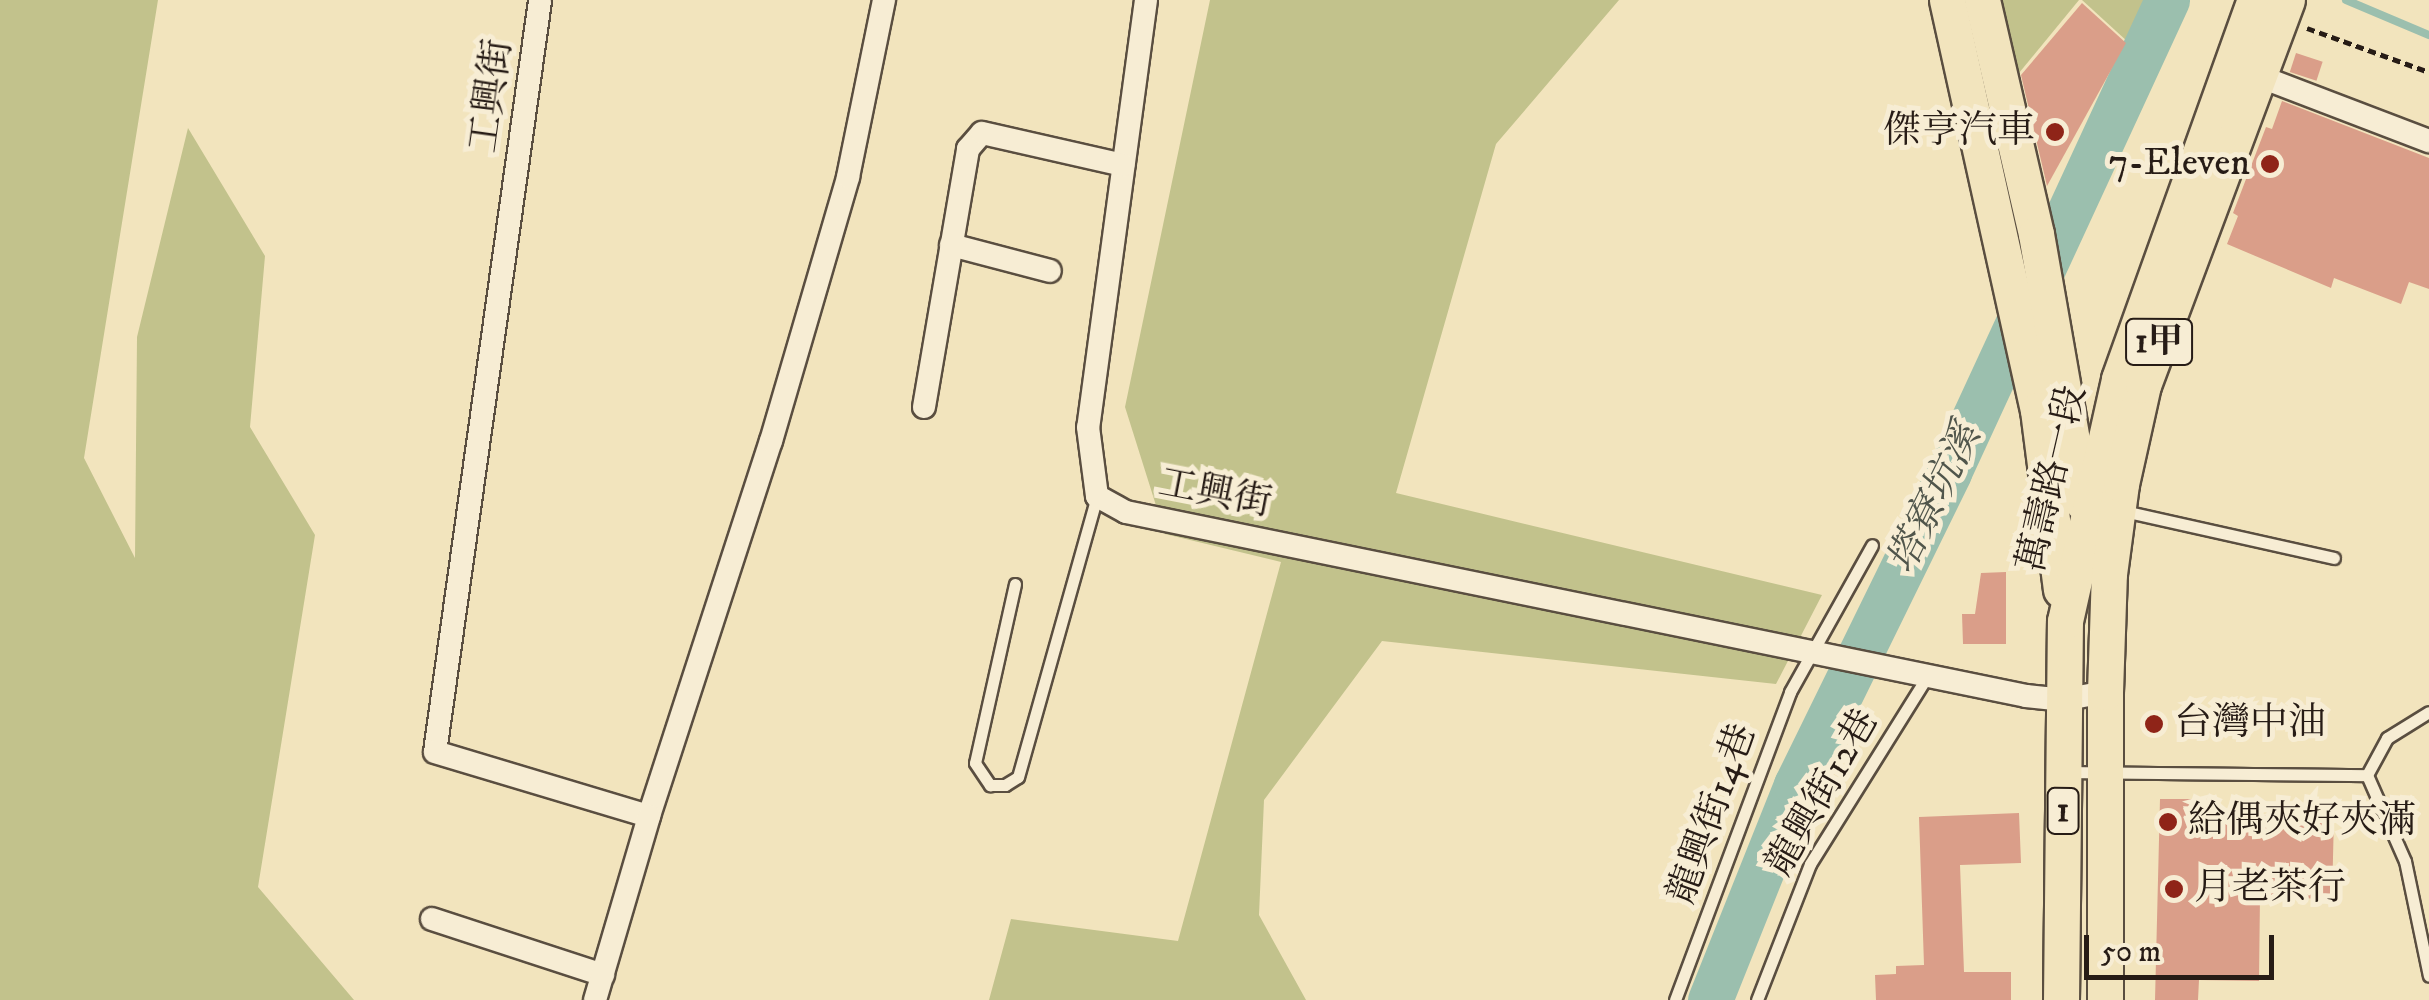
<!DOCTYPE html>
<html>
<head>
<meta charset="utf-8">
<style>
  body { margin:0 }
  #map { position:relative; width:2429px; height:1000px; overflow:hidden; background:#f2e4bd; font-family:"IM FELL DW Pica","Noto Serif TC",serif }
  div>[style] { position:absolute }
  .green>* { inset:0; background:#c2c28c }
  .stream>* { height:8px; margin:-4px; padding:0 4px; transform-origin:4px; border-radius:4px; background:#9bbfae }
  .river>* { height:45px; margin:-22.5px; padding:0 22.5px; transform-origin:22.5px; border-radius:22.5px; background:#9bbfae }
  .building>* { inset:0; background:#da9e89; transform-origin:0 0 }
  .path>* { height:5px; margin-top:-2.5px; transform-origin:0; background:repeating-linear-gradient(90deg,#271c16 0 8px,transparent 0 13px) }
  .roads { filter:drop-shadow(2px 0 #5a4e40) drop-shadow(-2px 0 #5a4e40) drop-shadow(0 2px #5a4e40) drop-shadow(0 -2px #5a4e40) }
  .lane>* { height:11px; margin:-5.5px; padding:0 5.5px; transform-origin:5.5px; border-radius:5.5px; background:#f7edd4 }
  .street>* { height:22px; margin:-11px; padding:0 11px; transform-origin:11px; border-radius:11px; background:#f7edd4 }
  .primary>* { height:35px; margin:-17.5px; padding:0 17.5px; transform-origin:17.5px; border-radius:17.5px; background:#f2e4bd }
  .dots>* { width:28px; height:28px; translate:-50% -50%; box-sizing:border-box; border:5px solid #f7edd4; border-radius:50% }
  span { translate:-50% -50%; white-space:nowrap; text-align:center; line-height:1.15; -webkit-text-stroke:10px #f7edd4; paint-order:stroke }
  .shield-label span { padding:2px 8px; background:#f7edd4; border:2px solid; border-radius:8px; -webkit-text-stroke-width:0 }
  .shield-label { font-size:35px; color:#271c16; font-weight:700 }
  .street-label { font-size:38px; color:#271c16 }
  .poi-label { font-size:38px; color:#271c16 }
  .right { translate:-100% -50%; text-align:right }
  .left { translate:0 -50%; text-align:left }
  .water-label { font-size:40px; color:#50554b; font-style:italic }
  .scale { position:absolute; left:2084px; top:935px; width:190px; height:45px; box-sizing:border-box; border:5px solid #271c16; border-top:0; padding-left:12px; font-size:30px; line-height:35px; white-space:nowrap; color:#271c16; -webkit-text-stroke:8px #f7edd4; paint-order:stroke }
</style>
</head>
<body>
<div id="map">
  <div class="green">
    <div style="clip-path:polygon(0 0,158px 0,84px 458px,135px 558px,137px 337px,188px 128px,265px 256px,250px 427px,315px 535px,258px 887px,354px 1000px,0 1000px)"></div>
    <div style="clip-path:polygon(1210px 0,1619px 0,1496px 144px,1396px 493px,1822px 595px,1776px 684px,1382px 641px,1264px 800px,1259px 915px,1306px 1000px,989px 1000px,1011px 919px,1178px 941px,1281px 562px,1165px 534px,1125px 407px)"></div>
    <div style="clip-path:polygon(2002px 0,2079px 0,2019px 73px)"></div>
    <div style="clip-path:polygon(2082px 0,2149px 0,2128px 42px)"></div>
  </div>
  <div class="stream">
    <div style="left:2346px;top:0;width:90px;rotate:22.9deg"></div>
  </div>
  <div class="river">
    <div style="left:1710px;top:1000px;width:232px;rotate:-68.2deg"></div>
    <div style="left:1796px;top:785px;width:348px;rotate:-63.9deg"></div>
    <div style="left:1949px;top:472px;width:520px;rotate:-65.21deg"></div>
  </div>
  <div class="building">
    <div style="clip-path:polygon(2082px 3px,2126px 43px,2047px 186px,2021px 75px)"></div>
    <div style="left:2296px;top:53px;width:28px;height:20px;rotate:18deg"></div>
    <div style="clip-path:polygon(2282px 101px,2429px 158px,2429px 289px,2409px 282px,2401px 304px,2334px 278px,2331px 288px,2227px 244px,2238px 216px,2233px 213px,2266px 127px,2272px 129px)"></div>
    <div style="clip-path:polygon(2006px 572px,2006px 644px,1963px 644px,1962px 614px,1975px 614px,1981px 573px)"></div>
    <div style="clip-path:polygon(2160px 799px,2203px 799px,2203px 814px,2334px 816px,2332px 899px,2260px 897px,2259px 981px,2199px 980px,2198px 1000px,2155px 1000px)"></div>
    <div style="clip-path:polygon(2019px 813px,2021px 863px,1960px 865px,1964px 972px,2011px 972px,2011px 1000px,1876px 1000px,1875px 975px,1896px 974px,1896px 966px,1924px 965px,1919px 817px)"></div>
  </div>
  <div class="path">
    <div style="left:2307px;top:28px;width:130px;rotate:19.8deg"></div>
  </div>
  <div class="roads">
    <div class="lane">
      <div style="left:2124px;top:511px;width:215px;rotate:12.6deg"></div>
      <div style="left:1015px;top:584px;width:183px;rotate:102.6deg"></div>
      <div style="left:975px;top:763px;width:27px;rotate:56deg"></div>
      <div style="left:990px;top:785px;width:15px"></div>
      <div style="left:1005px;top:785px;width:15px;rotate:-32deg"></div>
      <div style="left:1018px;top:777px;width:292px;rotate:-74.3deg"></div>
      <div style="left:2068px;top:772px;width:299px;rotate:0.6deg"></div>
      <div style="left:2367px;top:775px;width:94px;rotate:66.2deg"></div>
      <div style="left:2405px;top:861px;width:117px;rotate:78.2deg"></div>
      <div style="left:2367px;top:775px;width:42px;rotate:-61.6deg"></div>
      <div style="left:2387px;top:738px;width:49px;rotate:-31.8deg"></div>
      <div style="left:1675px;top:1000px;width:329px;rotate:-69.5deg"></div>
      <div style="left:1790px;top:692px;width:168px;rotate:-60.8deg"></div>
      <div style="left:1757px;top:1000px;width:146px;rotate:-68.7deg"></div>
      <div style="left:1810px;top:864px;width:223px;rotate:-58deg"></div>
    </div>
    <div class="street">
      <div style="left:1146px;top:0;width:431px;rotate:97.7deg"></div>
      <div style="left:1088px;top:427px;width:70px;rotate:82.6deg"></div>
      <div style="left:1097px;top:496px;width:33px;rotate:29deg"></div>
      <div style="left:1126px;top:512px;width:919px;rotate:11.55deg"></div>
      <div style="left:2026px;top:696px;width:36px;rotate:6deg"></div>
      <div style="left:2062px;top:700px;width:44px;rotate:-10.5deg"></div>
      <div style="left:540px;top:1px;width:758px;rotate:97.96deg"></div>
      <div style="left:435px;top:752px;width:223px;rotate:16.7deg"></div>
      <div style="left:649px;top:816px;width:394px;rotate:-72deg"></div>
      <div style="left:771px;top:441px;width:275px;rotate:-73.7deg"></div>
      <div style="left:848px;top:177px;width:181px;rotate:-78.5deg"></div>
      <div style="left:2248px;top:72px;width:194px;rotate:20.9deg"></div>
      <div style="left:951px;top:245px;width:102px;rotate:14.7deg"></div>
      <div style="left:924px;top:407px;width:262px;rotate:-80.3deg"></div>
      <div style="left:968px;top:149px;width:21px;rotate:-49deg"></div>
      <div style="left:982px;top:133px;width:145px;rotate:12.8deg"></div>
      <div style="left:432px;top:919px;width:180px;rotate:18.1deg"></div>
      <div style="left:595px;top:1000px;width:192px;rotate:-73.6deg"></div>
    </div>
    <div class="primary">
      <div style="left:1947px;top:0;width:420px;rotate:77.5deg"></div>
      <div style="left:2038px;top:410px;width:181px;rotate:82.7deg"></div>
      <div style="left:1982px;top:0;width:240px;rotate:77deg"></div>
      <div style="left:2036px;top:234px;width:273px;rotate:80.1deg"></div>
      <div style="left:2061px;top:1000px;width:379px;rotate:-89.4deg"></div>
      <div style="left:2065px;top:621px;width:248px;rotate:-77.4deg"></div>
      <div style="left:2119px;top:379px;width:403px;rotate:-70.3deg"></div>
      <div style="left:2105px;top:1000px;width:308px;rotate:-90deg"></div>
      <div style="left:2105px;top:692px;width:118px;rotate:-88.1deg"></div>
      <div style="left:2109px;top:574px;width:91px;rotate:-82.4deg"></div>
      <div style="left:2121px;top:484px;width:101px;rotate:-77.5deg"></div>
      <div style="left:2143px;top:385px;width:411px;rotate:-69.5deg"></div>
    </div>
  </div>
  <div class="dots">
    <div style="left:2055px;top:132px;background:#8f2418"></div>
    <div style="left:2270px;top:164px;background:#8f2418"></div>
    <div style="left:2154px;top:724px;background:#8f2418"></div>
    <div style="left:2168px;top:822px;background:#8f2418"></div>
    <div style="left:2174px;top:889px;background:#8f2418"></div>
  </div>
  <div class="shield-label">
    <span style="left:2159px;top:342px">1甲</span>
    <span style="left:2063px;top:811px">1</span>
  </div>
  <div class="street-label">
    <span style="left:492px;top:96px;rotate:-82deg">工興街</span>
    <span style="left:2053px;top:479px;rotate:-77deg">萬壽路一段</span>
    <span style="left:1215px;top:494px;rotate:11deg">工興街</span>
    <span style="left:1823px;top:793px;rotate:-60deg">龍興街12巷</span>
    <span style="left:1713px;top:814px;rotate:-70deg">龍興街14巷</span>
  </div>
  <div class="poi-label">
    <span class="right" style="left:2035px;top:132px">傑亨汽車</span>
    <span class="right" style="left:2250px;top:164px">7-Eleven</span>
    <span class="left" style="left:2174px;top:724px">台灣中油</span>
    <span class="left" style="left:2188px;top:822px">給偶夾好夾滿</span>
    <span class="left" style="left:2194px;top:889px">月老茶行</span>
  </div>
  <div class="water-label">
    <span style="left:1935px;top:499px;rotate:-64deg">塔寮坑溪</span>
  </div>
  <div class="scale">50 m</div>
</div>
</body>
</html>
